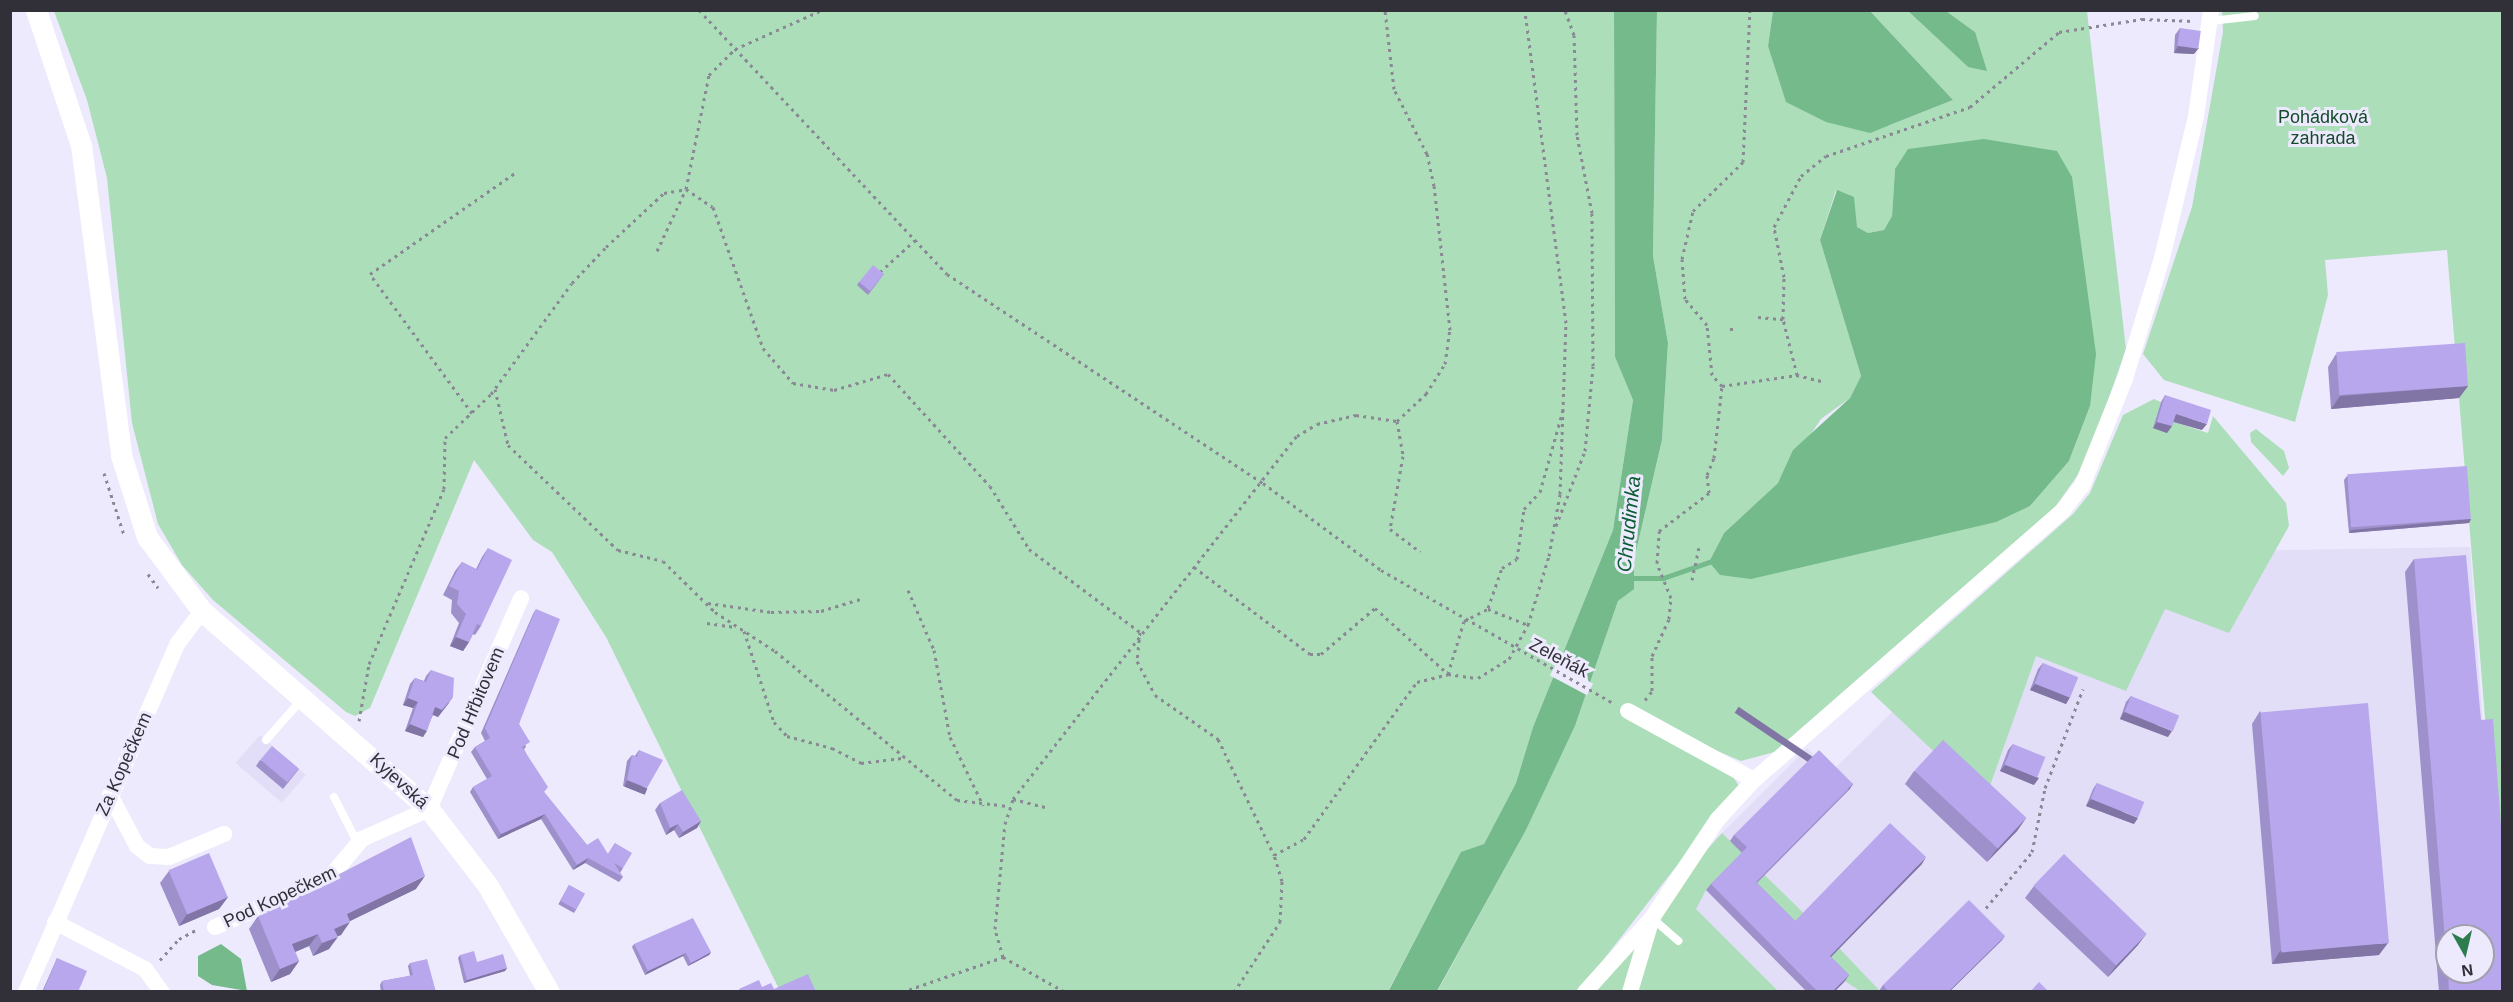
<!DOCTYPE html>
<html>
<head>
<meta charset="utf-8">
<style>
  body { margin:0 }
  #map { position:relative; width:2513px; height:1002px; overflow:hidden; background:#edeafd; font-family:Arial,sans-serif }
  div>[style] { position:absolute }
  .built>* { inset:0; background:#e3def8; transform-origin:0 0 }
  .green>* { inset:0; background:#acdeba }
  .water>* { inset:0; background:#74ba8b }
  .pier>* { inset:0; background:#edeafd; transform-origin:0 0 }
  .stream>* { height:5px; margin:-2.5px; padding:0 2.5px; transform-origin:2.5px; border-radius:2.5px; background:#74ba8b }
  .path>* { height:3px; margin-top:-1.5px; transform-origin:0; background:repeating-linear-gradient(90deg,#8a8895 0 3px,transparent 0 7.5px) }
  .service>* { height:8px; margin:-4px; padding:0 4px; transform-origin:4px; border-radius:4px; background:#fff }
  .minor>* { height:16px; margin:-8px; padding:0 8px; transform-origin:8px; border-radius:8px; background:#fff }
  .tertiary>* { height:21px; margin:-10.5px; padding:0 10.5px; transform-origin:10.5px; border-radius:10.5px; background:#fff }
  .wall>* { inset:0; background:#9e90cb; transform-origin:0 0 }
  .shaded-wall>* { inset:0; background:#8175a5; transform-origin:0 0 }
  .building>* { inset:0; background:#b8a7ec; transform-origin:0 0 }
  span { translate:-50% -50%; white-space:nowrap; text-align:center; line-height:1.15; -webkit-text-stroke:6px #edeafd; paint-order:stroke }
  .park-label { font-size:18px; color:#154a2b }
  .street-label { font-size:18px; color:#312f37 }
  .water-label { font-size:20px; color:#0a5d32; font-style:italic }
  .frame { position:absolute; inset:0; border:12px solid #312f37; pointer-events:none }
  .north { position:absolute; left:2435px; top:924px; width:60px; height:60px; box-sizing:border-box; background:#edeafd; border:2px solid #a29fae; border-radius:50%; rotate:172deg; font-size:16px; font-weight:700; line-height:24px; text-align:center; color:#312f37 }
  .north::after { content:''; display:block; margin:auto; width:21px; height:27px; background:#2d7c4d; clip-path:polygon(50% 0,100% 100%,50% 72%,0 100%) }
</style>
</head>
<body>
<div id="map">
  <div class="built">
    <div style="clip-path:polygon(evenodd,2125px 483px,2233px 551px,2470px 547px,2502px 991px,1665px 992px,1715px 840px,1807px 748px,1831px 772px,2125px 483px,2447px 936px,2483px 936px,2483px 972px,2447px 972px,2447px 936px)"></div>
    <div style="left:260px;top:735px;width:61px;height:37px;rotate:41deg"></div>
  </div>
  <div class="green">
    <div style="clip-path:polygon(54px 11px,1614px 11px,1615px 357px,1633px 400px,1613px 530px,1533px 727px,1516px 783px,1484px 844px,1461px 853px,1388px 991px,780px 991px,606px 637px,552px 552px,533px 540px,474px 460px,370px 708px,355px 716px,346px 712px,213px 600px,182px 565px,158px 524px,132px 423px,107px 178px,87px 100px)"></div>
    <div style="clip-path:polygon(evenodd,1657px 11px,1773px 11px,1768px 46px,1888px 126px,1953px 100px,1870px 11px,1908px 11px,1968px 67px,1975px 32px,1946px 11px,2087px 11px,2126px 349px,2086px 463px,2056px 506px,1782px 750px,1741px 761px,1715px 750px,1739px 786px,1579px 991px,1437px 992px,1526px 830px,1575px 726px,1618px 601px,1634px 588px,1634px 560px,1662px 440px,1668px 343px,1653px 256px,1657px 11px,1895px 169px,2090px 406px,2069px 461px,2030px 506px,1709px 562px,1724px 533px,1778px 483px,1821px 419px,1850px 398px,1861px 376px,1820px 240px,1836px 190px,1857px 227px,1868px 233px,1884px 230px,1892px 216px,1895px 169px)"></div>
    <div style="clip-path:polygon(2222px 11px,2502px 11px,2502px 927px,2447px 250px,2325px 260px,2328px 295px,2295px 422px,2164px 380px,2143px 354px,2192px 207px,2223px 32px)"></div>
    <div style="clip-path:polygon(2154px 399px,2161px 402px,2153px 428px,2167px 432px,2171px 421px,2208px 433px,2213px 416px,2286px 503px,2289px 526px,2229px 633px,2165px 609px,2126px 691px,2036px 656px,1985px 800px,1871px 692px,2073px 514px,2090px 493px,2123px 415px)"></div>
    <div style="clip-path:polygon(2256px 429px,2284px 451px,2289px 468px,2283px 476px,2251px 442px,2250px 433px)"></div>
    <div style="clip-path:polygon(1722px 833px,1839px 948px,1880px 991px,1860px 991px,1706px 890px,1696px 909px,1778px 991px,1636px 992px,1655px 928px,1684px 875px)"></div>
    <div style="clip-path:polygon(1638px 937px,1623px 991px,1594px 991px)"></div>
  </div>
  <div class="water">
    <div style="clip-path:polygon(1614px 11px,1657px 11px,1653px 256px,1668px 343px,1662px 440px,1634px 560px,1634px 589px,1618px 601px,1575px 726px,1526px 830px,1437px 991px,1388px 992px,1461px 852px,1484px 844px,1516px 783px,1533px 727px,1613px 530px,1633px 400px,1615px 357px)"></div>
    <div style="clip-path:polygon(1773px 11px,1870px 11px,1953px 100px,1870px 133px,1826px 122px,1786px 102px,1768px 46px)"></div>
    <div style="clip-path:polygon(1908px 11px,1946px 11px,1975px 32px,1987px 71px,1968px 67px)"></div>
    <div style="clip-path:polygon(1984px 139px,2057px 151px,2072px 177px,2096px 354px,2090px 406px,2069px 461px,2030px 506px,1996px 522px,1751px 579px,1720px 575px,1709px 562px,1724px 533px,1778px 483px,1793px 450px,1850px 398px,1861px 376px,1820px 240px,1837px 190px,1854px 197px,1857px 227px,1868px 233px,1884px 230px,1892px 216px,1895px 169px,1908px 149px)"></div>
    <div style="clip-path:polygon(221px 944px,241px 959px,247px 991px,212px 985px,198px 976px,198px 956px)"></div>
  </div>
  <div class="pier">
    <div style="left:1556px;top:664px;width:42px;height:13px;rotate:28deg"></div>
  </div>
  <div class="stream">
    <div style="left:1627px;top:578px;width:36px"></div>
    <div style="left:1663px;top:578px;width:49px;rotate:-19.2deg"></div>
  </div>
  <div class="path">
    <div style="left:699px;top:10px;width:362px;rotate:46.8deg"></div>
    <div style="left:947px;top:274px;width:379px;rotate:33.5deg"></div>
    <div style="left:1263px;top:483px;width:147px;rotate:36.4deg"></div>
    <div style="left:1381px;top:570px;width:267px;rotate:29.8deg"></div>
    <div style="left:657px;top:251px;width:68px;rotate:-64.9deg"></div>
    <div style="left:686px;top:189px;width:116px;rotate:-78.6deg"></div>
    <div style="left:709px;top:75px;width:37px;rotate:-45deg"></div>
    <div style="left:735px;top:49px;width:95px;rotate:-24.1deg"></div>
    <div style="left:880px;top:272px;width:47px;rotate:-42.4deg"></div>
    <div style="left:1758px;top:317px;width:25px;rotate:5deg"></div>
    <div style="left:1730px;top:329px;width:7px"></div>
    <div style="left:1821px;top:381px;width:25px;rotate:-166deg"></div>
    <div style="left:1797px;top:375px;width:58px;rotate:-104deg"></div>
    <div style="left:1783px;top:319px;width:42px;rotate:-88.6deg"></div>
    <div style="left:1784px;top:277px;width:51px;rotate:-101.3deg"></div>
    <div style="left:1774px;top:227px;width:58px;rotate:-62.1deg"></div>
    <div style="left:1801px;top:176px;width:32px;rotate:-39deg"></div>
    <div style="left:1826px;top:156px;width:152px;rotate:-18.8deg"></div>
    <div style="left:1970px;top:107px;width:116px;rotate:-40.1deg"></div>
    <div style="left:2059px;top:32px;width:84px;rotate:-8.9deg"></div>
    <div style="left:2142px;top:19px;width:52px;rotate:2.2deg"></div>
    <div style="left:1722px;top:386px;width:15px;rotate:-132deg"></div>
    <div style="left:1712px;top:375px;width:50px;rotate:-95.7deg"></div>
    <div style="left:1707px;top:325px;width:34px;rotate:-130deg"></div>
    <div style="left:1685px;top:299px;width:40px;rotate:-94.3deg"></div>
    <div style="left:1682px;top:259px;width:49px;rotate:-77.1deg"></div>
    <div style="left:1693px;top:211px;width:70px;rotate:-44.4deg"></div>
    <div style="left:1743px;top:162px;width:152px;rotate:-87.4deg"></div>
    <div style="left:495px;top:389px;width:57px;rotate:76.9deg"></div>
    <div style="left:508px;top:445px;width:152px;rotate:43.7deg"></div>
    <div style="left:618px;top:550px;width:46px;rotate:13.7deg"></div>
    <div style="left:663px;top:561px;width:73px;rotate:44.4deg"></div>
    <div style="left:715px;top:612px;width:72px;rotate:33deg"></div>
    <div style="left:775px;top:651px;width:235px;rotate:39.3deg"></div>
    <div style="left:957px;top:800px;width:51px;rotate:6.7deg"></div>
    <div style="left:472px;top:413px;width:172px;rotate:-126.3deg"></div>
    <div style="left:370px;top:274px;width:178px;rotate:-34.9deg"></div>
    <div style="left:1397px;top:421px;width:36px;rotate:80deg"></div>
    <div style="left:1403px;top:456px;width:74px;rotate:100.1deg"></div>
    <div style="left:1390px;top:529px;width:38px;rotate:37deg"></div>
    <div style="left:104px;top:473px;width:65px;rotate:72.1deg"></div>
    <div style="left:1556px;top:526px;width:80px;rotate:-68.9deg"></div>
    <div style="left:1585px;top:451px;width:85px;rotate:-84.6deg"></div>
    <div style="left:1593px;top:366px;width:153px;rotate:-90.4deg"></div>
    <div style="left:1592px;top:213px;width:79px;rotate:-100.9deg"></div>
    <div style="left:1577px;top:135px;width:100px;rotate:-91.7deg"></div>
    <div style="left:1574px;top:35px;width:27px;rotate:-110deg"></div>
    <div style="left:1194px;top:567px;width:145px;rotate:36.9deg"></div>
    <div style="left:1310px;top:654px;width:11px"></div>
    <div style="left:1321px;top:654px;width:71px;rotate:-40.4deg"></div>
    <div style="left:1375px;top:608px;width:98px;rotate:42.1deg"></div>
    <div style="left:1448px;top:674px;width:55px;rotate:-73.2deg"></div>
    <div style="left:1464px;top:621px;width:27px;rotate:-27deg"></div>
    <div style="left:1488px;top:609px;width:43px;rotate:21.8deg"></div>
    <div style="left:148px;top:574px;width:17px;rotate:54deg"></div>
    <div style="left:1692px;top:580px;width:33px;rotate:-78deg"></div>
    <div style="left:908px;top:590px;width:65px;rotate:66.6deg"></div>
    <div style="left:934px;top:650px;width:88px;rotate:79.6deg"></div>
    <div style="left:950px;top:737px;width:76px;rotate:64.1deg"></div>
    <div style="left:708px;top:603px;width:64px;rotate:8.1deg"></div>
    <div style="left:771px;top:612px;width:50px;rotate:-1.1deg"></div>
    <div style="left:821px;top:611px;width:41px;rotate:-17.1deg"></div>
    <div style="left:1488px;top:608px;width:42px;rotate:-70.7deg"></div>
    <div style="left:1502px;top:568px;width:17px;rotate:-31deg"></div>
    <div style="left:1517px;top:559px;width:50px;rotate:-82deg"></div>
    <div style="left:1524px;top:509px;width:23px;rotate:-47deg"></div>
    <div style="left:1540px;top:492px;width:85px;rotate:-74.3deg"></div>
    <div style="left:707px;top:623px;width:30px;rotate:8deg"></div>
    <div style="left:744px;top:631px;width:96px;rotate:71.8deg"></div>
    <div style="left:774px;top:722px;width:19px;rotate:47deg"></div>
    <div style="left:787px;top:736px;width:47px;rotate:14.9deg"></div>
    <div style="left:832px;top:748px;width:33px;rotate:27deg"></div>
    <div style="left:861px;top:763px;width:41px;rotate:-7deg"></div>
    <div style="left:1645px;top:700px;width:11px;rotate:-52deg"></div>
    <div style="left:1652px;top:691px;width:35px;rotate:-90deg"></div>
    <div style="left:1652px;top:656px;width:41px;rotate:-65.3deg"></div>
    <div style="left:1669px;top:619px;width:21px;rotate:-85deg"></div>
    <div style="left:1671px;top:598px;width:38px;rotate:-112deg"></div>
    <div style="left:1657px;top:563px;width:32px;rotate:-86deg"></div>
    <div style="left:1659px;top:531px;width:63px;rotate:-37.2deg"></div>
    <div style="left:1709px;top:493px;width:18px;rotate:-96deg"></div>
    <div style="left:1707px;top:475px;width:18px;rotate:-68deg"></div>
    <div style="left:1714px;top:458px;width:72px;rotate:-83.7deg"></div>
    <div style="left:1722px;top:386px;width:76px;rotate:-8.3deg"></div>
    <div style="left:359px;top:721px;width:58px;rotate:-80deg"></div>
    <div style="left:369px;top:664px;width:190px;rotate:-66.8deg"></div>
    <div style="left:444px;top:489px;width:51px;rotate:-88.9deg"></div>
    <div style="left:445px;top:438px;width:64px;rotate:-43.7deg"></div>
    <div style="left:491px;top:394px;width:137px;rotate:-53.9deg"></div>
    <div style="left:572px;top:283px;width:50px;rotate:-46.6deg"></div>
    <div style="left:606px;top:247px;width:79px;rotate:-43deg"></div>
    <div style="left:664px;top:193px;width:22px;rotate:-10deg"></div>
    <div style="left:686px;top:189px;width:32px;rotate:34deg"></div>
    <div style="left:713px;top:207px;width:150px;rotate:70.5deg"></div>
    <div style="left:763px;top:348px;width:46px;rotate:49.4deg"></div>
    <div style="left:793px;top:383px;width:42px;rotate:9.7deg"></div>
    <div style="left:834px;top:390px;width:56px;rotate:-16.5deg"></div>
    <div style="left:888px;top:374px;width:151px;rotate:47.7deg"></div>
    <div style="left:990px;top:486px;width:74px;rotate:58.2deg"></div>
    <div style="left:1029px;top:549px;width:139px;rotate:36.8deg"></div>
    <div style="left:1140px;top:632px;width:29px;rotate:96deg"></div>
    <div style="left:1137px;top:661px;width:38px;rotate:62deg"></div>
    <div style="left:1155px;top:695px;width:77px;rotate:34.9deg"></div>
    <div style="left:1218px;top:739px;width:129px;rotate:64.2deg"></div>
    <div style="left:1274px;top:855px;width:34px;rotate:-28deg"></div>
    <div style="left:1304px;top:839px;width:193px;rotate:-54.3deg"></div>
    <div style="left:1417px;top:682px;width:32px;rotate:-14deg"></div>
    <div style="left:1448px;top:674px;width:30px;rotate:8deg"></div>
    <div style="left:1478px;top:678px;width:36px;rotate:-32deg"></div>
    <div style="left:1509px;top:659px;width:39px;rotate:-61deg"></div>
    <div style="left:1528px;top:625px;width:72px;rotate:-73.1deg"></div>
    <div style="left:1549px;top:556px;width:63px;rotate:-79.9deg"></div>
    <div style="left:1560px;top:494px;width:171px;rotate:-88deg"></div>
    <div style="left:1566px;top:323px;width:316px;rotate:-97.5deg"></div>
    <div style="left:1013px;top:799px;width:33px;rotate:14deg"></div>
    <div style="left:1986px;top:908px;width:72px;rotate:-50.6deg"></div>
    <div style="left:2032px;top:852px;width:65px;rotate:-78.5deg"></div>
    <div style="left:2045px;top:788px;width:106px;rotate:-69deg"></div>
    <div style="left:1003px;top:957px;width:71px;rotate:29.4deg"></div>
    <div style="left:160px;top:960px;width:28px;rotate:-48deg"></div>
    <div style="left:179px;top:939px;width:21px;rotate:-28deg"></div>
    <div style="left:902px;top:992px;width:107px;rotate:-19.1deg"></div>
    <div style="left:1003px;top:957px;width:29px;rotate:-106deg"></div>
    <div style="left:995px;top:929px;width:105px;rotate:-84.6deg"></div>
    <div style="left:1005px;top:824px;width:26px;rotate:-72deg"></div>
    <div style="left:1013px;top:799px;width:461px;rotate:-52deg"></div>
    <div style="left:1297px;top:436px;width:23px;rotate:-31deg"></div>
    <div style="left:1317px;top:424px;width:40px;rotate:-13deg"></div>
    <div style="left:1356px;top:415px;width:41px;rotate:8.3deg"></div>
    <div style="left:1397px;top:421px;width:40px;rotate:-43deg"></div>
    <div style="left:1426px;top:394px;width:36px;rotate:-58deg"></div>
    <div style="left:1445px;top:364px;width:34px;rotate:-82deg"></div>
    <div style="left:1450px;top:330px;width:145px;rotate:-96.3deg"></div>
    <div style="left:1434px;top:186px;width:33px;rotate:-102deg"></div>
    <div style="left:1427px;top:154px;width:73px;rotate:-116.9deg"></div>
    <div style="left:1394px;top:89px;width:80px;rotate:-96.5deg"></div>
    <div style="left:1234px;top:992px;width:84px;rotate:-56.7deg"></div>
    <div style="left:1280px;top:922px;width:41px;rotate:-87.2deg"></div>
    <div style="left:1282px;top:881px;width:27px;rotate:-107deg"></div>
  </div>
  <div class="service">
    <div style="left:2211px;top:21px;width:44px;rotate:-6.5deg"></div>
    <div style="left:266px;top:740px;width:56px;rotate:-48.6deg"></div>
    <div style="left:334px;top:797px;width:53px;rotate:62.9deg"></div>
    <div style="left:1652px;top:918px;width:35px;rotate:41deg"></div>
  </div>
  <div class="minor">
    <div style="left:1628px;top:711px;width:144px;rotate:28.7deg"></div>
    <div style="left:110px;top:795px;width:58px;rotate:62.1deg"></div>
    <div style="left:137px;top:846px;width:16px;rotate:38deg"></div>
    <div style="left:150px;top:856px;width:19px;rotate:3deg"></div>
    <div style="left:169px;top:857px;width:60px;rotate:-22.7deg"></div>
    <div style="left:55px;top:922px;width:102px;rotate:27.6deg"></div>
    <div style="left:145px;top:969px;width:29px;rotate:54deg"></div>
    <div style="left:215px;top:927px;width:125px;rotate:-23.5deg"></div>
    <div style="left:330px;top:877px;width:50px;rotate:-49.9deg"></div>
    <div style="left:362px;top:839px;width:73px;rotate:-24.1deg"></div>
    <div style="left:429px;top:809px;width:230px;rotate:-66.4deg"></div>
    <div style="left:26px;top:992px;width:381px;rotate:-66.5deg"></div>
    <div style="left:178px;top:643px;width:40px;rotate:-53deg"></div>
    <div style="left:1585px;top:992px;width:98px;rotate:-47.9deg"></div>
    <div style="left:1630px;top:992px;width:77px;rotate:-73.4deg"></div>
    <div style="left:1652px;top:918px;width:118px;rotate:-56.4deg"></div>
    <div style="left:1717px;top:820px;width:54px;rotate:-47.2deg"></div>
    <div style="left:1754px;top:780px;width:410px;rotate:-41.1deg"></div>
    <div style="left:2063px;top:510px;width:31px;rotate:-52deg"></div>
    <div style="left:2082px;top:486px;width:115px;rotate:-68.1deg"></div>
    <div style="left:2125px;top:379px;width:127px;rotate:-73deg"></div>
    <div style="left:2162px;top:258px;width:146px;rotate:-76.5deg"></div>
    <div style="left:2196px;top:116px;width:107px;rotate:-81.9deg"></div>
  </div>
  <div class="tertiary">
    <div style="left:36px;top:10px;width:142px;rotate:71.6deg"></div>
    <div style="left:81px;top:145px;width:313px;rotate:82.6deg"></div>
    <div style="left:121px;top:455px;width:86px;rotate:72.4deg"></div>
    <div style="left:147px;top:537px;width:92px;rotate:53.4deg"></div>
    <div style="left:202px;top:611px;width:301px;rotate:41.1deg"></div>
    <div style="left:429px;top:809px;width:97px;rotate:52.5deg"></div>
    <div style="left:488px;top:886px;width:122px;rotate:60.1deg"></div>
  </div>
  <div class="wall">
    <div style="clip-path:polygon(2180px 28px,2194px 54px,2174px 53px,2175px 35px)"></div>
    <div style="clip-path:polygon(884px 274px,868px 295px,857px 285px,859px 282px)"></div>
    <div style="clip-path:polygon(2336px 354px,2468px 386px,2459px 398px,2331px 409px,2328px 367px)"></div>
    <div style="clip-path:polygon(2165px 395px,2202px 430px,2173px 422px,2172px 426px,2167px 433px,2153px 428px,2161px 402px)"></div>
    <div style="clip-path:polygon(2347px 476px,2471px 519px,2469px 523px,2349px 533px,2344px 480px)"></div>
    <div style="clip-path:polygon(488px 548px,481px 626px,475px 635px,473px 634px,469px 642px,463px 651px,450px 646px,459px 623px,451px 613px,452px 600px,443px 595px,455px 571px,462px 562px,476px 569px,482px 557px)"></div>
    <div style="clip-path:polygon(evenodd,2414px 559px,2481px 720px,2502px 992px,2439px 992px,2405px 572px,2414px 559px,2447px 936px,2483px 972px,2447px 972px,2447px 936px)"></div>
    <div style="clip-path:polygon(536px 609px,519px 724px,526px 747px,524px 749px,544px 792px,587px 845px,608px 854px,615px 843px,623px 868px,620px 873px,623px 877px,619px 882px,585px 863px,573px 870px,541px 819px,498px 839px,470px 792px,473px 787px,487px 779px,471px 752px,475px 747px,485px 741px,481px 733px,533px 614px)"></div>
    <div style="clip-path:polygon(2043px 663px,2070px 697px,2066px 704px,2030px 690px,2038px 669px)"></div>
    <div style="clip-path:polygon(431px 670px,449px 703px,438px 717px,433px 715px,423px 737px,405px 731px,413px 708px,403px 705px,410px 684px,415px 678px,424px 681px,426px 676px)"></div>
    <div style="clip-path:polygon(2131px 696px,2168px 737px,2120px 719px,2126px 702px)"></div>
    <div style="clip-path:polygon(2260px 711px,2379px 955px,2272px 964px,2252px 724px)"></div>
    <div style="clip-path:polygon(2013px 744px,2034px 785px,2000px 771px,2008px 750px)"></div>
    <div style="clip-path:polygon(639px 750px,643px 794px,623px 786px,627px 761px,632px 755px,635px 756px)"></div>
    <div style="clip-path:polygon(260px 760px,299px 769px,283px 789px,256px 766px)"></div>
    <div style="clip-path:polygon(1914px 771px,2026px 818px,2017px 831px,1987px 862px,1905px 784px)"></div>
    <div style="clip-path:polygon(2097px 783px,2134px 824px,2086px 806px,2093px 789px)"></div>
    <div style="clip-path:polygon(1853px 784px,1849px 790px,1757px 883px,1795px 921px,1922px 864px,1831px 957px,1849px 975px,1844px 982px,1834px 992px,1807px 992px,1706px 890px,1711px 884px,1742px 853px,1730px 841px,1734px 835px)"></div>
    <div style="clip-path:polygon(660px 803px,701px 821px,697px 828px,679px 838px,674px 830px,666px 835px,655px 810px)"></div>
    <div style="clip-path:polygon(169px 871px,228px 897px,219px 909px,179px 926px,160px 883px)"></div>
    <div style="left:569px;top:885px;width:18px;height:22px;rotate:29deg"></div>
    <div style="clip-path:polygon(2034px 886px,2138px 945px,2108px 977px,2025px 898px)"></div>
    <div style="clip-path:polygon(416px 889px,349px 921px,341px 935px,337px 936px,329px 949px,313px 956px,309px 946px,295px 952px,299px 961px,290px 974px,271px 982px,249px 929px,258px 916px)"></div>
    <div style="clip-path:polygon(2005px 936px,2001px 941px,1949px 992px,1880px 992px,1879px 991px,1883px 985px)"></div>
    <div style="clip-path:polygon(634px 944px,711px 952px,709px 955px,688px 966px,683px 956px,645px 975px,632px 947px)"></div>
    <div style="clip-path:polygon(460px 955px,477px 962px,507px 968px,505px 971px,464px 983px,458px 958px)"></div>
    <div style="clip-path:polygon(57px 958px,78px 992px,42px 992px)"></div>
    <div style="clip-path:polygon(410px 963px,436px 992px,381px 992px,380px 985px,382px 981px,410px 976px,408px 966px)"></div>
  </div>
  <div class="shaded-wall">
    <div style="clip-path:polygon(2178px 46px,2199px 48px,2194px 54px,2174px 53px)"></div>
    <div style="clip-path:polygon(2468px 386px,2459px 398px,2331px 409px,2340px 396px)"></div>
    <div style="clip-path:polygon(2176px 414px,2207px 424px,2202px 430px,2171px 421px)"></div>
    <div style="clip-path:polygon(2157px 422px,2172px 426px,2167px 433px,2153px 428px)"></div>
    <div style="clip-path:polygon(2471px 519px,2469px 523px,2349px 533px,2351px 530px)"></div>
    <div style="clip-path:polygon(456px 637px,469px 642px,463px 651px,450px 646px)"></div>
    <div style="clip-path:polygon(2035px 684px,2070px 697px,2066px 704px,2030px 690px)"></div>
    <div style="clip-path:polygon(453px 697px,438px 717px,431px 714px,435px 707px)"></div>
    <div style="clip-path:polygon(408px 698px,418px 702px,413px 708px,403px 705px)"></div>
    <div style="clip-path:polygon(2124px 712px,2172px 731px,2168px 737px,2120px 719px)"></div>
    <div style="clip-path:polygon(410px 724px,427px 731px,423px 737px,405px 731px)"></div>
    <div style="clip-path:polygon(2005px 765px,2039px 778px,2034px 785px,2000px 771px)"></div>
    <div style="left:627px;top:780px;width:22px;height:7px;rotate:22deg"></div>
    <div style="left:1853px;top:784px;width:7px;height:138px;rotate:124deg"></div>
    <div style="clip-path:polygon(2091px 799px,2138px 818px,2134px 824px,2086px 806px)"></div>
    <div style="clip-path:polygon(545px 814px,541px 819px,498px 839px,501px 834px)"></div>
    <div style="clip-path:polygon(2026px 818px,2017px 831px,1987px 862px,1996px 850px)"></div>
    <div style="clip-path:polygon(701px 821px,697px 828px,679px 838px,683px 832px)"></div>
    <div style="clip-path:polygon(678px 824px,674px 830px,666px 835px,670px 828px)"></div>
    <div style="clip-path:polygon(1926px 857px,1922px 864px,1826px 962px,1830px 956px)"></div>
    <div style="clip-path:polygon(588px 858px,585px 863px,573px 870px,577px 865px)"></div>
    <div style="clip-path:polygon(425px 876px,416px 889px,338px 927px,347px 914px)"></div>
    <div style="clip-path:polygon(228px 897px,219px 909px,179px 926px,187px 914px)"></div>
    <div style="clip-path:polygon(350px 922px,341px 935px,326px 941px,334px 929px)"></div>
    <div style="clip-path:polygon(2147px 933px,2138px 945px,2108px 977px,2117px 964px)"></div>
    <div style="clip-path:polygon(318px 934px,309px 946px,283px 957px,292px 944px)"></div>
    <div style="clip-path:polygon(2005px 936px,2001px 941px,1949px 992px,1948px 992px)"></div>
    <div style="clip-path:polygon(338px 937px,329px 949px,313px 956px,322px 943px)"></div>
    <div style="clip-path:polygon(2388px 943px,2379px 955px,2272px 964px,2280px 951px)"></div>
    <div style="clip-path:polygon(711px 952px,709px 955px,688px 966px,691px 963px)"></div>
    <div style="clip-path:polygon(686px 953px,683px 956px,645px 975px,648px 971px)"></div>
    <div style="clip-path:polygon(299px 961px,290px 974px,271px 982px,280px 969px)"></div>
    <div style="clip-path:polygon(507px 968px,505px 971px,464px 983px,467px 980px)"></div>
    <div style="clip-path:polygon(1849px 975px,1844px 982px,1834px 992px,1832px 992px)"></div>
  </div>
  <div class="building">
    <div style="left:2180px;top:28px;width:21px;height:18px;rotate:8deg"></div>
    <div style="left:873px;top:265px;width:14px;height:22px;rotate:39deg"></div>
    <div style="left:2465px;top:343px;width:43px;height:129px;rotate:86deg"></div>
    <div style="clip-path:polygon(2165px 395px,2211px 410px,2207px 424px,2176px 414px,2172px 426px,2157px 422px)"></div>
    <div style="left:2467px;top:466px;width:53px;height:120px;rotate:86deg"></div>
    <div style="clip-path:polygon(488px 548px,512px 560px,481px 626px,477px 624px,469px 642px,456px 637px,466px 614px,457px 604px,459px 591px,449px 586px,462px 562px,477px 570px)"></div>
    <div style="clip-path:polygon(2466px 555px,2481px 720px,2493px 719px,2502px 839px,2502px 992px,2449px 992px,2448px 972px,2483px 972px,2483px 936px,2447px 936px,2447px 964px,2414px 559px)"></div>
    <div style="clip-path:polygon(536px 609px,560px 619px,519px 724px,530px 742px,522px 747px,548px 787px,544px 792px,587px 845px,598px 838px,608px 854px,615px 843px,632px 853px,623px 868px,614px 863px,623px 877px,588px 858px,577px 865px,545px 814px,501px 834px,473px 787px,492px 776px,475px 747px,490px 738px,485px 728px)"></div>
    <div style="left:2043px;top:663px;width:38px;height:22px;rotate:22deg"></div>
    <div style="clip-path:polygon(431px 670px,454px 678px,453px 697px,442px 710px,435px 707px,427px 731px,410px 724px,418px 702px,408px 698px,415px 678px,426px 682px)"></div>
    <div style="left:2131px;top:696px;width:52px;height:17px;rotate:22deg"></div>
    <div style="left:2368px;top:703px;width:241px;height:108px;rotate:85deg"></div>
    <div style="left:1943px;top:740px;width:114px;height:42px;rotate:43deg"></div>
    <div style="left:2013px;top:744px;width:35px;height:22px;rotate:22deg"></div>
    <div style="left:272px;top:746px;width:35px;height:18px;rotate:40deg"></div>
    <div style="clip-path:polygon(639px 750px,663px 760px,647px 788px,627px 780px,632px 755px,637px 757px)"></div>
    <div style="clip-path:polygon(1819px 750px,1853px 784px,1756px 882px,1795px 921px,1890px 823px,1926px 857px,1830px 956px,1849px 975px,1832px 992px,1818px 992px,1711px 884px,1747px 847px,1734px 835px)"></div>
    <div style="left:2097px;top:783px;width:51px;height:17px;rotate:22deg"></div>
    <div style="clip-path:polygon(682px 790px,701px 821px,683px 832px,678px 824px,670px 828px,660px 803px)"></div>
    <div style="clip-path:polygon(411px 837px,425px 876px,347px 914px,350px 922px,334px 929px,338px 937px,322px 943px,318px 934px,292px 944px,299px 961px,280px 969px,258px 916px)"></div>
    <div style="left:209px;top:853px;width:48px;height:44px;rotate:67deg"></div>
    <div style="left:2064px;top:854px;width:115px;height:44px;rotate:44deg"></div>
    <div style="left:569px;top:885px;width:18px;height:18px;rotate:29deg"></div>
    <div style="clip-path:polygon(1969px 900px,2005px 936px,1948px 992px,1889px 992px,1883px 985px)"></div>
    <div style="clip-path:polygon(693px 918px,711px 952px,691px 963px,686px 953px,648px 971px,634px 944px)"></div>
    <div style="clip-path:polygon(474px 951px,477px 962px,503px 954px,507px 968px,467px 980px,460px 955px)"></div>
    <div style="clip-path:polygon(57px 958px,87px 971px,78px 992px,43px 992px)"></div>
    <div style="clip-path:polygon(427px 959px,436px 992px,384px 992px,382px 981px,413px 975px,410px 963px)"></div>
    <div style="clip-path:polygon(808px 974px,816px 992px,740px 992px,739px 989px,759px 980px,762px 987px,771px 983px,774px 989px)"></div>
    <div style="clip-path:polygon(2039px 982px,2049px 992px,2030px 992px)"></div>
  </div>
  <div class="park-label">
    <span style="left:2323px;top:128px">Pohádková<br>zahrada</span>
  </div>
  <div class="street-label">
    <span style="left:1559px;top:658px;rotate:28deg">Zeleňák</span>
    <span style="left:476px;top:703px;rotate:-67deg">Pod Hřbitovem</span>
    <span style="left:124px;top:764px;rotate:-66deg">Za Kopečkem</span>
    <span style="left:399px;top:781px;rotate:43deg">Kyjevská</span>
    <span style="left:280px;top:897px;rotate:-25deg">Pod Kopečkem</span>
  </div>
  <div class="water-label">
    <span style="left:1629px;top:524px;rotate:-84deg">Chrudimka</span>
  </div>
  <div class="frame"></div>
  <div class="north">N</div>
</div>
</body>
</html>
